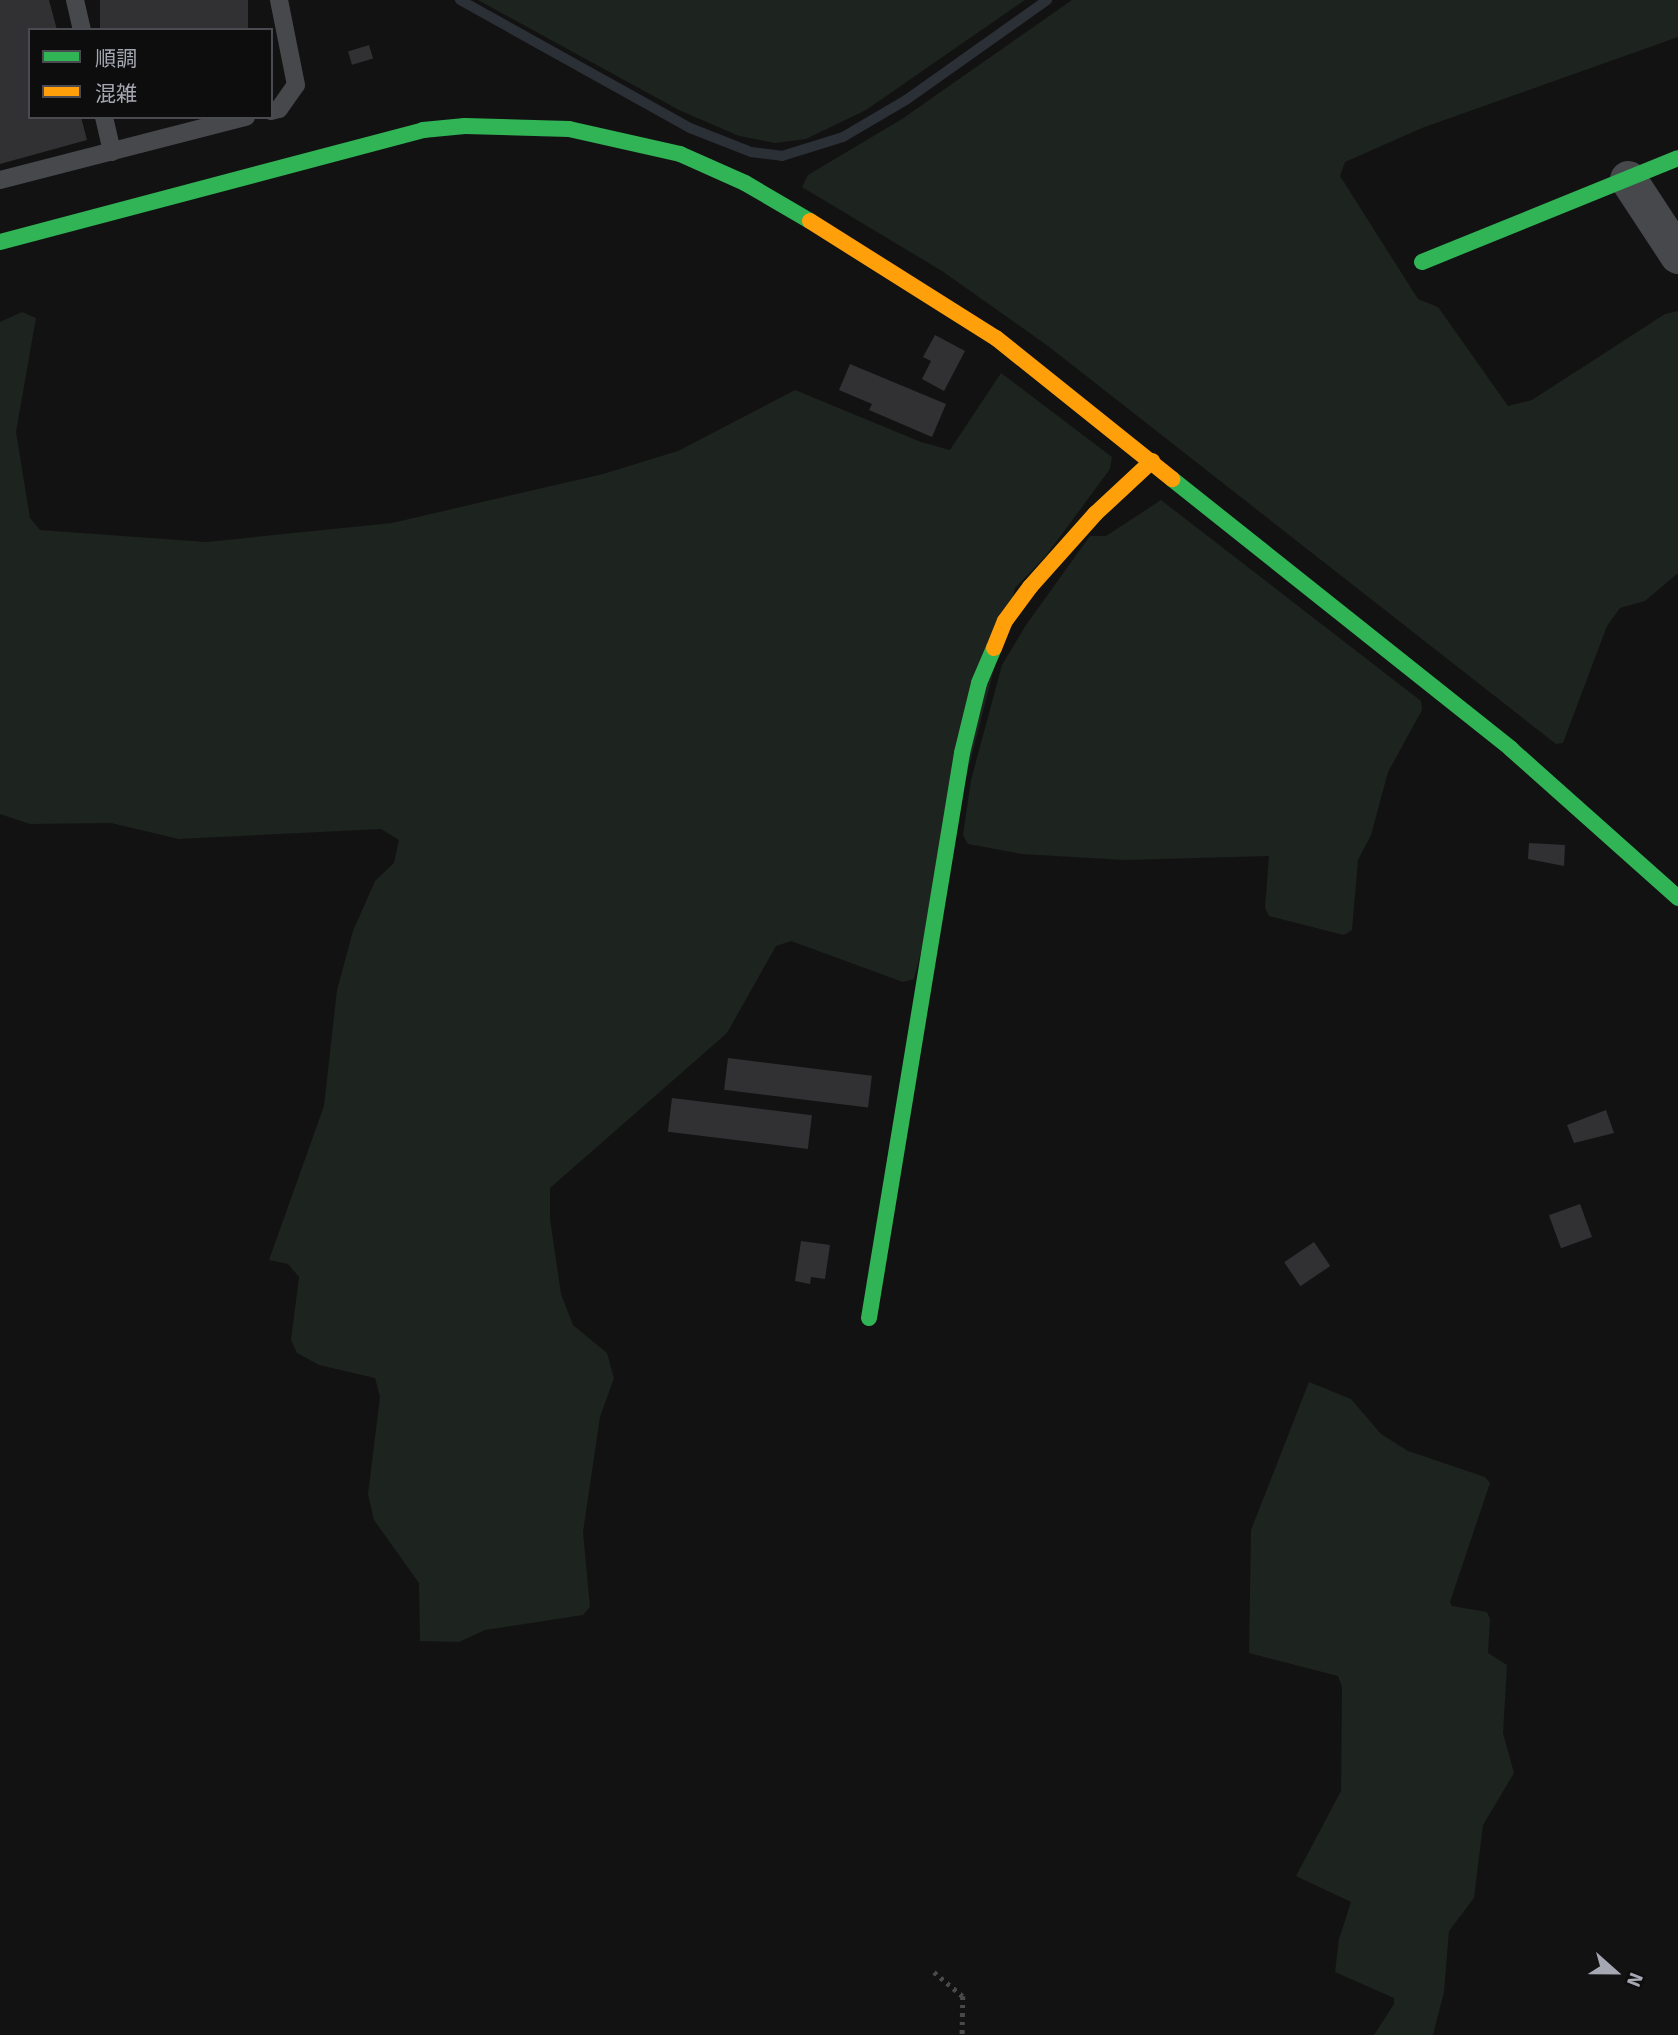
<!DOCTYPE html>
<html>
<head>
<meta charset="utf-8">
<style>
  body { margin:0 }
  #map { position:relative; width:1678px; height:2035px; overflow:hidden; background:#121213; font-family:Signika,"Noto Sans JP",sans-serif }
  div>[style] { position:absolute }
  .green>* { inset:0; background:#1d231e }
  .stream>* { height:10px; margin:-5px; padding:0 5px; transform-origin:5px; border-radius:5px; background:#2b2f36 }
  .building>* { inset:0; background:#313134; transform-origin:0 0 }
  .path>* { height:4.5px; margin-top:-2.25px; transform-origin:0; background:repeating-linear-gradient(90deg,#49494c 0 3.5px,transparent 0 8.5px) }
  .lane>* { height:18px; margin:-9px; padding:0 9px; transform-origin:9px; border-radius:9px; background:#47484c }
  .street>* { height:37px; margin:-18.5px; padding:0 18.5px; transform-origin:18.5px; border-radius:18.5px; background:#47484c }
  .fast>* { height:16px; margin:-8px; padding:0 8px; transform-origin:8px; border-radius:8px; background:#30b455 }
  .slow>* { height:16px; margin:-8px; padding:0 8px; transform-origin:8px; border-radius:8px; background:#ff9f0a }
  span { translate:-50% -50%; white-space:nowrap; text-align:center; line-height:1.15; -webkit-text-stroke:7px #0d0d0e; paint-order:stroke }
  .legend { position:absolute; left:28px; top:28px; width:245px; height:91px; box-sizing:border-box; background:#0d0d0e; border:2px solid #4a4b50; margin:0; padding:9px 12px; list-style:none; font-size:21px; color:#a5a7b2 }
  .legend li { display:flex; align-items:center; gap:14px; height:35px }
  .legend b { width:35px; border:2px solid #4a4b50 }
  .north { position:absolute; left:1580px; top:1937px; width:70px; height:70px; -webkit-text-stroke:5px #0d0d0e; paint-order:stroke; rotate:111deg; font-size:19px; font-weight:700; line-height:28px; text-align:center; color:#a5a7b2 }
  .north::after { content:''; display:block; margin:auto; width:24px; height:32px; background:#a5a7b2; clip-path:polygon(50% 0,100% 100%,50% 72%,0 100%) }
</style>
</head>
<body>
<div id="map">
  <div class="green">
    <div style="clip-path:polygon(478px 0,1025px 0,866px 110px,806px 139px,775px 143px,739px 136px,679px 110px)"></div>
    <div style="clip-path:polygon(1072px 0,1678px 0,1678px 37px,1422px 128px,1345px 162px,1340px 176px,1418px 299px,1438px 307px,1508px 406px,1532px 400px,1665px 314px,1678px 311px,1678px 573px,1645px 601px,1620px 608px,1607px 626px,1563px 743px,1556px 744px,1048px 346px,942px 271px,802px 187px,808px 175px,902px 119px)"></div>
    <div style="clip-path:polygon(22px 312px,36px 318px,16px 432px,30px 518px,40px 530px,206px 542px,392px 523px,603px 474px,678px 451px,795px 390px,921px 442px,950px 450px,1001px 373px,1112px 457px,1110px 469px,1045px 557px,1015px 588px,914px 979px,903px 982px,791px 941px,776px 946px,727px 1033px,550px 1188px,550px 1219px,561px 1294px,573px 1325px,607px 1353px,614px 1378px,600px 1417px,583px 1532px,590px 1607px,583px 1615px,485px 1630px,459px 1642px,420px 1641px,419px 1583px,374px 1520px,368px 1494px,380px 1397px,375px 1378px,319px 1365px,297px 1353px,291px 1340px,299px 1277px,288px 1264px,269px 1260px,324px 1106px,337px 990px,353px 931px,375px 881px,394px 863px,399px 840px,381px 829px,179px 839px,111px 823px,30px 824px,0 814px,0 322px)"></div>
    <div style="clip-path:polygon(1161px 500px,1421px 701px,1422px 710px,1388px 772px,1371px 835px,1358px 860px,1352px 930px,1344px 935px,1269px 916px,1265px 908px,1269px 856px,1124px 860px,1022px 854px,968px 844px,963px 835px,971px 780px,1002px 665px,1026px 625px,1090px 536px,1106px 536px)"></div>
    <div style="clip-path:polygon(1309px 1382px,1351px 1399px,1381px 1434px,1408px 1451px,1485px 1477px,1490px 1483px,1450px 1602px,1452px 1606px,1487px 1612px,1490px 1619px,1488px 1653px,1507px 1665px,1503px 1733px,1514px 1773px,1483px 1825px,1474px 1898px,1449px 1931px,1444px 1992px,1433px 2035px,1374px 2035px,1394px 2004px,1394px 1998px,1335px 1972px,1339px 1939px,1351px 1902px,1296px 1876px,1341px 1791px,1342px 1687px,1338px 1676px,1249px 1653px,1251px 1530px)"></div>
  </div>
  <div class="stream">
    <div style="left:460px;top:0;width:263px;rotate:29.1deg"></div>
    <div style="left:690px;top:128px;width:66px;rotate:21.5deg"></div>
    <div style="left:751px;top:152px;width:31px;rotate:7deg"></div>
    <div style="left:782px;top:156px;width:64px;rotate:-17.3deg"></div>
    <div style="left:843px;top:137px;width:73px;rotate:-30.4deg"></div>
    <div style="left:906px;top:100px;width:173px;rotate:-35.3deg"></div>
  </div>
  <div class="building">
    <div style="clip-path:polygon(0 0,49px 0,57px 30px,30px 30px,30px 117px,81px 117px,87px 140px,0 164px)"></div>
    <div style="left:100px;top:0;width:148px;height:31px"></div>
    <div style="left:369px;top:45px;width:14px;height:22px;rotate:73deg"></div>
    <div style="clip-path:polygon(935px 335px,965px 351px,944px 391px,922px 379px,931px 361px,923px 357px)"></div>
    <div style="clip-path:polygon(850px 364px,946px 404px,932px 437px,869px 410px,872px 404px,839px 390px)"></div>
    <div style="clip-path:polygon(1529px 843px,1565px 845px,1564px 866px,1528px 859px)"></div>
    <div style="left:728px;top:1058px;width:145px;height:32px;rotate:7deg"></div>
    <div style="left:672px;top:1098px;width:141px;height:34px;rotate:7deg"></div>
    <div style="clip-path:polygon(1606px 1110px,1614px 1133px,1574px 1143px,1567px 1125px)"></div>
    <div style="left:1580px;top:1204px;width:35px;height:33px;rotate:70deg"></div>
    <div style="clip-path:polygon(801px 1241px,830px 1245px,825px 1279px,811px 1277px,810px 1284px,795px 1281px)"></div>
    <div style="left:1314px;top:1242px;width:29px;height:36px;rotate:56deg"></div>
  </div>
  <div class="path">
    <div style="left:934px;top:1972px;width:38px;rotate:40deg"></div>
    <div style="left:963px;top:1996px;width:39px;rotate:91deg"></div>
  </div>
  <div class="lane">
    <div style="left:75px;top:0;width:31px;rotate:77deg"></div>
    <div style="left:271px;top:111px;width:8px;rotate:-14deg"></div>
    <div style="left:279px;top:109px;width:29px;rotate:-55deg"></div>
    <div style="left:296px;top:85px;width:87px;rotate:-101.3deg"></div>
    <div style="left:104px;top:117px;width:36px;rotate:77deg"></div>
    <div style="left:0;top:180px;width:254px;rotate:-14.4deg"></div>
  </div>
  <div class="street">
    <div style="left:1628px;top:179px;width:91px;rotate:56.7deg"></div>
  </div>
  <div class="fast">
    <div style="left:0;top:242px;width:438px;rotate:-14.8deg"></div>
    <div style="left:423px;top:130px;width:42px;rotate:-5.4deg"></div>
    <div style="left:465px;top:126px;width:104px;rotate:1.7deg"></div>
    <div style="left:569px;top:129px;width:114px;rotate:12.7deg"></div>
    <div style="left:680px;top:154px;width:71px;rotate:24deg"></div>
    <div style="left:745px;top:183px;width:75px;rotate:30.3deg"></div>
    <div style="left:1422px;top:262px;width:276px;rotate:-22.1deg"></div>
    <div style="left:1172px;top:479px;width:433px;rotate:38.5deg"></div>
    <div style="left:1511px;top:749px;width:224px;rotate:41.7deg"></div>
    <div style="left:869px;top:1318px;width:573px;rotate:-80.65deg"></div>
    <div style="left:962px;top:753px;width:72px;rotate:-76.3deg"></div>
    <div style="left:979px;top:683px;width:38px;rotate:-67deg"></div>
  </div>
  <div class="slow">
    <div style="left:810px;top:221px;width:220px;rotate:32.2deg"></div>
    <div style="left:996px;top:338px;width:226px;rotate:38.7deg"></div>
    <div style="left:994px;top:648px;width:29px;rotate:-68deg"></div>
    <div style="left:1005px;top:621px;width:42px;rotate:-53.7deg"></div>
    <div style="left:1030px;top:587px;width:98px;rotate:-48.3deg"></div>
    <div style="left:1095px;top:514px;width:78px;rotate:-42.9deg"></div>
  </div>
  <ul class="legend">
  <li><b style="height:9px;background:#30b455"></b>順調</li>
  <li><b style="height:9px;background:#ff9f0a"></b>混雑</li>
  </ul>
  <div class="north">N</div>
</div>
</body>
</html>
